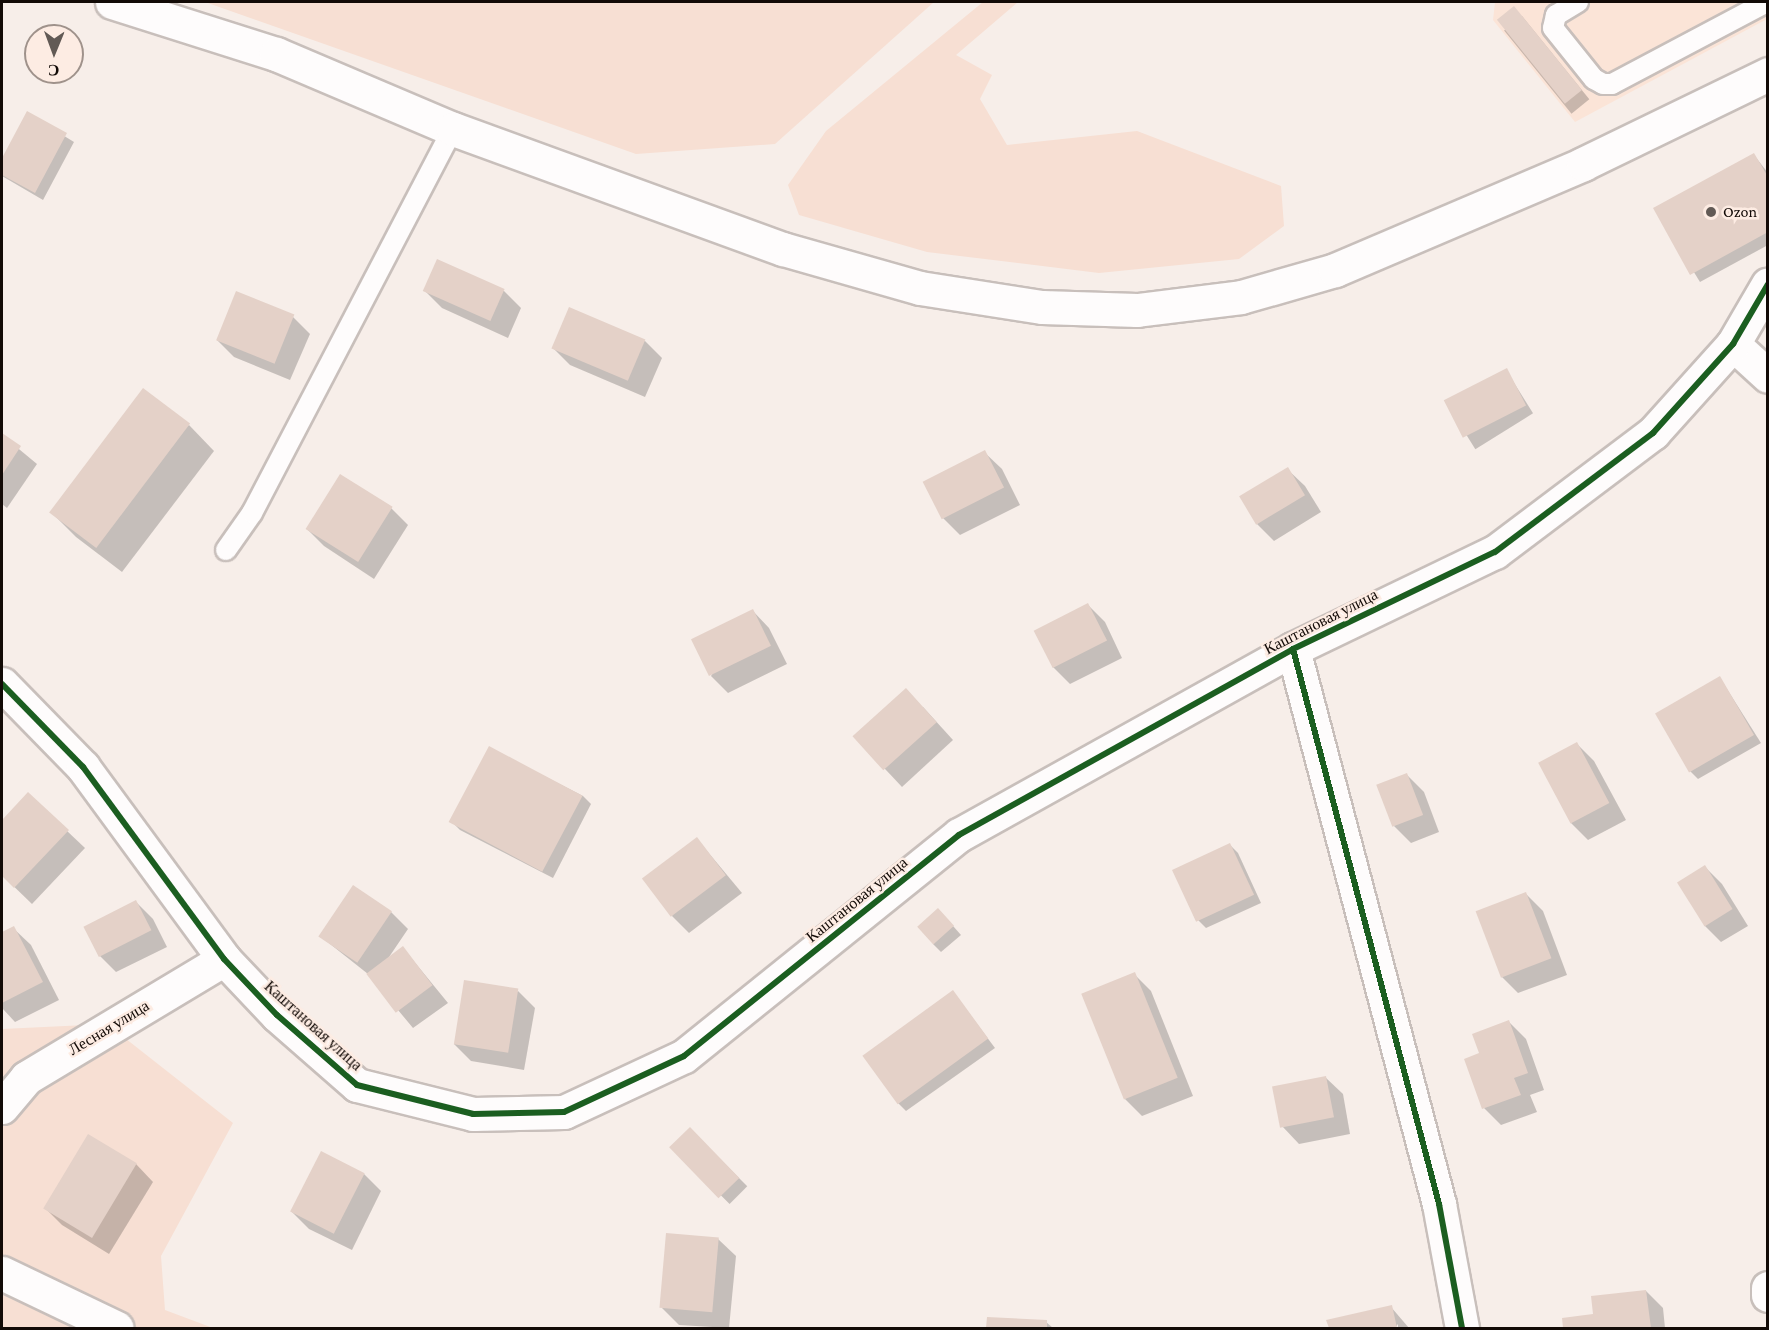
<!DOCTYPE html>
<html>
<head>
<meta charset="utf-8">
<style>
  body { margin:0 }
  #map { position:relative; width:1769px; height:1330px; overflow:hidden; background:#f7eee9; font-family:"Crimson Pro",serif }
  div>[style] { position:absolute }
  .built>* { inset:0; background:#fbe4d7 }
  .green>* { inset:0; background:#f7dfd3 }
  .shadow>* { inset:0; background:#0003; transform-origin:0 0 }
  .building>* { inset:0; background:#e4d1c8; transform-origin:0 0 }
  .roads { filter:drop-shadow(2px 0 #c8bfbb) drop-shadow(-2px 0 #c8bfbb) drop-shadow(0 2px #c8bfbb) drop-shadow(0 -2px #c8bfbb) }
  .lane>* { height:20px; margin:-10px; padding:0 10px; transform-origin:10px; border-radius:10px; background:#fefcfc }
  .street>* { height:33px; margin:-16.5px; padding:0 16.5px; transform-origin:16.5px; border-radius:16.5px; background:#fefcfc }
  .secondary>* { height:33px; margin:-16.5px; padding:0 16.5px; transform-origin:16.5px; border-radius:16.5px; background:#fefcfc }
  .cycleway>* { height:6px; margin:-3px; padding:0 3px; transform-origin:3px; border-radius:3px; background:#1b5e20 }
  .dots>* { width:16px; height:16px; translate:-50% -50%; box-sizing:border-box; border:3px solid #fdece3; border-radius:50% }
  span { translate:-50% -50%; white-space:nowrap; text-align:center; line-height:1.15; -webkit-text-stroke:5px #fdece3; paint-order:stroke }
  .poi-label { font-size:16px; color:#120a06 }
  .left { translate:0 -50%; text-align:left }
  .street-label { font-size:16px; color:#120a06 }
  .frame { position:absolute; inset:0; border:3px solid #120a06; pointer-events:none }
  .north { position:absolute; left:24px; top:24px; width:60px; height:60px; box-sizing:border-box; background:#fdece3; border:2px solid #9f928b; border-radius:50%; rotate:181deg; font-size:16px; font-weight:700; line-height:24px; text-align:center; color:#120a06 }
  .north::after { content:''; display:block; margin:auto; width:21px; height:27px; background:#625a55; clip-path:polygon(50% 0,100% 100%,50% 72%,0 100%) }
</style>
</head>
<body>
<div id="map">
  <div class="built">
    <div style="clip-path:polygon(1495px 2px,1767px 2px,1767px 19px,1575px 122px,1493px 20px)"></div>
  </div>
  <div class="green">
    <div style="clip-path:polygon(205px 2px,934px 2px,775px 144px,636px 154px)"></div>
    <div style="clip-path:polygon(983px 2px,1018px 2px,956px 55px,992px 75px,980px 99px,1007px 145px,1137px 131px,1281px 186px,1284px 226px,1239px 259px,1099px 273px,927px 252px,799px 215px,788px 185px,826px 131px)"></div>
    <div style="clip-path:polygon(107px 1024px,233px 1123px,161px 1256px,165px 1310px,213px 1328px,2px 1328px,2px 1029px)"></div>
  </div>
  <div class="shadow">
    <div style="left:1522px;top:16px;width:107px;height:23px;rotate:51deg"></div>
    <div style="clip-path:polygon(27px 113px,74px 142px,43px 200px,2px 176px,2px 161px)"></div>
    <div style="clip-path:polygon(1754px 155px,1768px 173px,1768px 245px,1700px 282px,1655px 209px)"></div>
    <div style="clip-path:polygon(425px 291px,504px 291px,521px 308px,508px 338px,442px 308px)"></div>
    <div style="clip-path:polygon(293px 317px,310px 334px,290px 380px,234px 357px,217px 340px)"></div>
    <div style="clip-path:polygon(645px 341px,662px 358px,645px 397px,570px 365px,553px 348px)"></div>
    <div style="left:1506px;top:370px;width:51px;height:68px;rotate:58deg"></div>
    <div style="clip-path:polygon(189px 425px,214px 451px,122px 572px,76px 537px,51px 512px)"></div>
    <div style="clip-path:polygon(2px 435px,37px 464px,7px 508px,2px 504px)"></div>
    <div style="clip-path:polygon(984px 452px,1002px 469px,1020px 505px,960px 535px,943px 518px,925px 482px)"></div>
    <div style="clip-path:polygon(1287px 469px,1305px 486px,1321px 512px,1274px 541px,1257px 524px)"></div>
    <div style="clip-path:polygon(391px 508px,408px 525px,374px 579px,324px 546px,307px 529px)"></div>
    <div style="clip-path:polygon(1088px 605px,1105px 622px,1122px 658px,1070px 684px,1053px 667px,1035px 631px)"></div>
    <div style="clip-path:polygon(752px 610px,769px 628px,787px 664px,728px 693px,711px 676px)"></div>
    <div style="clip-path:polygon(1720px 678px,1761px 743px,1698px 779px,1690px 771px)"></div>
    <div style="clip-path:polygon(923px 707px,953px 740px,902px 787px,855px 737px)"></div>
    <div style="clip-path:polygon(1577px 744px,1594px 761px,1626px 820px,1588px 840px,1571px 823px)"></div>
    <div style="clip-path:polygon(489px 748px,583px 796px,591px 804px,553px 878px,460px 830px,452px 822px)"></div>
    <div style="clip-path:polygon(1407px 775px,1424px 792px,1439px 832px,1411px 843px,1394px 826px,1378px 785px)"></div>
    <div style="clip-path:polygon(28px 794px,85px 848px,32px 904px,2px 875px,2px 822px)"></div>
    <div style="clip-path:polygon(697px 839px,742px 893px,689px 933px,672px 916px)"></div>
    <div style="clip-path:polygon(1230px 845px,1238px 853px,1261px 903px,1206px 928px,1198px 920px)"></div>
    <div style="clip-path:polygon(1705px 867px,1722px 884px,1748px 926px,1721px 942px,1704px 925px)"></div>
    <div style="clip-path:polygon(1526px 894px,1543px 911px,1567px 975px,1518px 993px,1501px 976px)"></div>
    <div style="clip-path:polygon(136px 902px,153px 919px,167px 947px,116px 972px,99px 955px)"></div>
    <div style="clip-path:polygon(391px 912px,408px 929px,387px 960px,403px 948px,448px 1003px,413px 1028px,368px 974px,320px 936px)"></div>
    <div style="clip-path:polygon(946px 918px,961px 935px,941px 952px,933px 944px)"></div>
    <div style="clip-path:polygon(13px 928px,31px 945px,59px 1000px,15px 1022px,2px 1008px,2px 934px)"></div>
    <div style="clip-path:polygon(1134px 974px,1151px 991px,1193px 1096px,1142px 1116px,1125px 1099px)"></div>
    <div style="clip-path:polygon(518px 991px,535px 1008px,524px 1070px,471px 1061px,454px 1044px)"></div>
    <div style="clip-path:polygon(953px 992px,995px 1048px,906px 1111px,898px 1103px)"></div>
    <div style="clip-path:polygon(1509px 1022px,1526px 1039px,1544px 1090px,1530px 1095px,1537px 1112px,1501px 1125px,1484px 1108px,1481px 1054px)"></div>
    <div style="clip-path:polygon(1325px 1077px,1343px 1094px,1350px 1134px,1299px 1144px,1282px 1126px)"></div>
    <div style="left:690px;top:1129px;width:81px;height:25px;rotate:45deg"></div>
    <div style="clip-path:polygon(136px 1164px,153px 1182px,109px 1254px,62px 1225px,45px 1208px)"></div>
    <div style="clip-path:polygon(364px 1174px,381px 1191px,352px 1250px,309px 1229px,292px 1212px)"></div>
    <div style="clip-path:polygon(718px 1239px,736px 1256px,729px 1328px,679px 1325px,662px 1308px)"></div>
    <div style="clip-path:polygon(1646px 1291px,1663px 1308px,1665px 1328px,1565px 1328px,1563px 1319px,1595px 1315px)"></div>
    <div style="clip-path:polygon(1391px 1307px,1409px 1328px,1398px 1328px,1398px 1324px,1395px 1328px,1330px 1328px,1328px 1321px)"></div>
    <div style="clip-path:polygon(988px 1319px,1046px 1322px,1053px 1328px,988px 1328px)"></div>
  </div>
  <div class="building">
    <div style="left:1514px;top:6px;width:108px;height:22px;rotate:51deg"></div>
    <div style="clip-path:polygon(27px 111px,67px 133px,35px 193px,2px 175px,2px 158px)"></div>
    <div style="clip-path:polygon(1754px 153px,1768px 177px,1768px 232px,1690px 275px,1653px 208px)"></div>
    <div style="left:437px;top:259px;width:74px;height:35px;rotate:24deg"></div>
    <div style="left:236px;top:291px;width:63px;height:53px;rotate:22deg"></div>
    <div style="left:569px;top:307px;width:83px;height:45px;rotate:23deg"></div>
    <div style="left:1507px;top:368px;width:42px;height:71px;rotate:63deg"></div>
    <div style="left:143px;top:388px;width:59px;height:156px;rotate:37deg"></div>
    <div style="clip-path:polygon(2px 433px,21px 446px,2px 475px)"></div>
    <div style="left:985px;top:450px;width:42px;height:70px;rotate:63deg"></div>
    <div style="left:1288px;top:467px;width:33px;height:57px;rotate:59deg"></div>
    <div style="left:340px;top:474px;width:62px;height:65px;rotate:32deg"></div>
    <div style="left:1088px;top:603px;width:42px;height:61px;rotate:63deg"></div>
    <div style="left:753px;top:609px;width:41px;height:69px;rotate:64deg"></div>
    <div style="left:1720px;top:676px;width:68px;height:75px;rotate:60deg"></div>
    <div style="left:906px;top:688px;width:46px;height:72px;rotate:48deg"></div>
    <div style="left:1577px;top:742px;width:69px;height:44px;rotate:62deg"></div>
    <div style="left:489px;top:746px;width:106px;height:86px;rotate:28deg"></div>
    <div style="left:1407px;top:773px;width:45px;height:33px;rotate:69deg"></div>
    <div style="clip-path:polygon(28px 792px,69px 830px,14px 888px,2px 876px,2px 820px)"></div>
    <div style="left:697px;top:837px;width:48px;height:69px;rotate:53deg"></div>
    <div style="left:1230px;top:843px;width:57px;height:64px;rotate:65deg"></div>
    <div style="left:1705px;top:865px;width:52px;height:33px;rotate:58deg"></div>
    <div style="left:353px;top:885px;width:47px;height:62px;rotate:34deg"></div>
    <div style="left:1526px;top:892px;width:71px;height:54px;rotate:69deg"></div>
    <div style="left:136px;top:900px;width:34px;height:59px;rotate:63deg"></div>
    <div style="left:938px;top:908px;width:24px;height:28px;rotate:48deg"></div>
    <div style="clip-path:polygon(14px 926px,43px 982px,2px 1003px,2px 932px)"></div>
    <div style="left:403px;top:946px;width:49px;height:46px;rotate:53deg"></div>
    <div style="left:1135px;top:972px;width:114px;height:58px;rotate:68deg"></div>
    <div style="left:464px;top:980px;width:55px;height:65px;rotate:9deg"></div>
    <div style="left:953px;top:990px;width:60px;height:112px;rotate:54deg"></div>
    <div style="clip-path:polygon(1509px 1020px,1528px 1073px,1514px 1078px,1521px 1095px,1482px 1109px,1464px 1059px,1479px 1053px,1472px 1034px)"></div>
    <div style="left:1326px;top:1076px;width:42px;height:55px;rotate:79deg"></div>
    <div style="left:690px;top:1127px;width:71px;height:29px;rotate:46deg"></div>
    <div style="left:88px;top:1134px;width:57px;height:87px;rotate:31deg"></div>
    <div style="left:321px;top:1151px;width:49px;height:68px;rotate:27deg"></div>
    <div style="left:666px;top:1233px;width:53px;height:75px;rotate:5deg"></div>
    <div style="clip-path:polygon(1646px 1290px,1651px 1328px,1563px 1328px,1562px 1318px,1593px 1314px,1591px 1296px)"></div>
    <div style="clip-path:polygon(1392px 1305px,1397px 1328px,1329px 1328px,1326px 1320px)"></div>
    <div style="clip-path:polygon(987px 1317px,1047px 1320px,1047px 1328px,986px 1328px)"></div>
  </div>
  <div class="roads">
    <div class="lane">
      <div style="left:1578px;top:2px;width:26px;rotate:149deg"></div>
      <div style="left:1556px;top:15px;width:13px;rotate:103deg"></div>
      <div style="left:1553px;top:28px;width:65px;rotate:51.2deg"></div>
      <div style="left:1594px;top:79px;width:10px;rotate:29deg"></div>
      <div style="left:1603px;top:84px;width:9px"></div>
      <div style="left:1612px;top:84px;width:175px;rotate:-27.9deg"></div>
      <div style="left:226px;top:550px;width:45px;rotate:-54.9deg"></div>
      <div style="left:252px;top:513px;width:433px;rotate:-62.4deg"></div>
    </div>
    <div class="street">
      <div style="left:1733px;top:344px;width:47px;rotate:42.4deg"></div>
      <div style="left:1293px;top:649px;width:574px;rotate:75.26deg"></div>
      <div style="left:1439px;top:1204px;width:126px;rotate:79.5deg"></div>
      <div style="left:2px;top:684px;width:116px;rotate:45.7deg"></div>
      <div style="left:83px;top:767px;width:238px;rotate:53.7deg"></div>
      <div style="left:224px;top:959px;width:77px;rotate:46.6deg"></div>
      <div style="left:277px;top:1015px;width:106px;rotate:41.2deg"></div>
      <div style="left:357px;top:1085px;width:120px;rotate:14deg"></div>
      <div style="left:473px;top:1114px;width:91px;rotate:-1.3deg"></div>
      <div style="left:564px;top:1112px;width:132px;rotate:-25deg"></div>
      <div style="left:684px;top:1056px;width:353px;rotate:-38.8deg"></div>
      <div style="left:959px;top:835px;width:382px;rotate:-29.1deg"></div>
      <div style="left:1293px;top:649px;width:224px;rotate:-25.7deg"></div>
      <div style="left:1495px;top:552px;width:198px;rotate:-37deg"></div>
      <div style="left:1653px;top:433px;width:120px;rotate:-48deg"></div>
      <div style="left:1733px;top:344px;width:69px;rotate:-59.7deg"></div>
      <div style="left:2px;top:1107px;width:38px;rotate:-50deg"></div>
      <div style="left:26px;top:1078px;width:231px;rotate:-31deg"></div>
      <div style="left:2px;top:1273px;width:127px;rotate:25.6deg"></div>
      <div style="left:1768px;top:1288px;width:7px;rotate:90deg"></div>
    </div>
    <div class="secondary">
      <div style="left:112px;top:2px;width:172px;rotate:17.6deg"></div>
      <div style="left:276px;top:54px;width:192px;rotate:23deg"></div>
      <div style="left:453px;top:129px;width:351px;rotate:20deg"></div>
      <div style="left:783px;top:249px;width:142px;rotate:15.9deg"></div>
      <div style="left:920px;top:288px;width:123px;rotate:8.9deg"></div>
      <div style="left:1042px;top:307px;width:95px;rotate:1.8deg"></div>
      <div style="left:1137px;top:310px;width:105px;rotate:-7.1deg"></div>
      <div style="left:1241px;top:297px;width:98px;rotate:-16deg"></div>
      <div style="left:1335px;top:270px;width:270px;rotate:-23.1deg"></div>
      <div style="left:1583px;top:164px;width:206px;rotate:-25.9deg"></div>
    </div>
  </div>
  <div class="cycleway">
    <div style="left:1293px;top:649px;width:574px;rotate:75.26deg"></div>
    <div style="left:1439px;top:1204px;width:126px;rotate:79.5deg"></div>
    <div style="left:2px;top:684px;width:116px;rotate:45.7deg"></div>
    <div style="left:83px;top:767px;width:238px;rotate:53.7deg"></div>
    <div style="left:224px;top:959px;width:77px;rotate:46.6deg"></div>
    <div style="left:277px;top:1015px;width:106px;rotate:41.2deg"></div>
    <div style="left:357px;top:1085px;width:120px;rotate:14deg"></div>
    <div style="left:473px;top:1114px;width:91px;rotate:-1.3deg"></div>
    <div style="left:564px;top:1112px;width:132px;rotate:-25deg"></div>
    <div style="left:684px;top:1056px;width:353px;rotate:-38.8deg"></div>
    <div style="left:959px;top:835px;width:382px;rotate:-29.1deg"></div>
    <div style="left:1293px;top:649px;width:224px;rotate:-25.7deg"></div>
    <div style="left:1495px;top:552px;width:198px;rotate:-37deg"></div>
    <div style="left:1653px;top:433px;width:120px;rotate:-48deg"></div>
    <div style="left:1733px;top:344px;width:69px;rotate:-59.7deg"></div>
  </div>
  <div class="dots">
    <div style="left:1711px;top:212px;background:#625a55"></div>
  </div>
  <div class="poi-label">
    <span class="left" style="left:1723px;top:212px">Ozon</span>
  </div>
  <div class="street-label">
    <span style="left:1321px;top:622px;rotate:-27deg">Каштановая улица</span>
    <span style="left:857px;top:900px;rotate:-39deg">Каштановая улица</span>
    <span style="left:313px;top:1026px;rotate:42deg">Каштановая улица</span>
    <span style="left:109px;top:1028px;rotate:-31deg">Лесная улица</span>
  </div>
  <div class="frame"></div>
  <div class="north">С</div>
</div>
</body>
</html>
